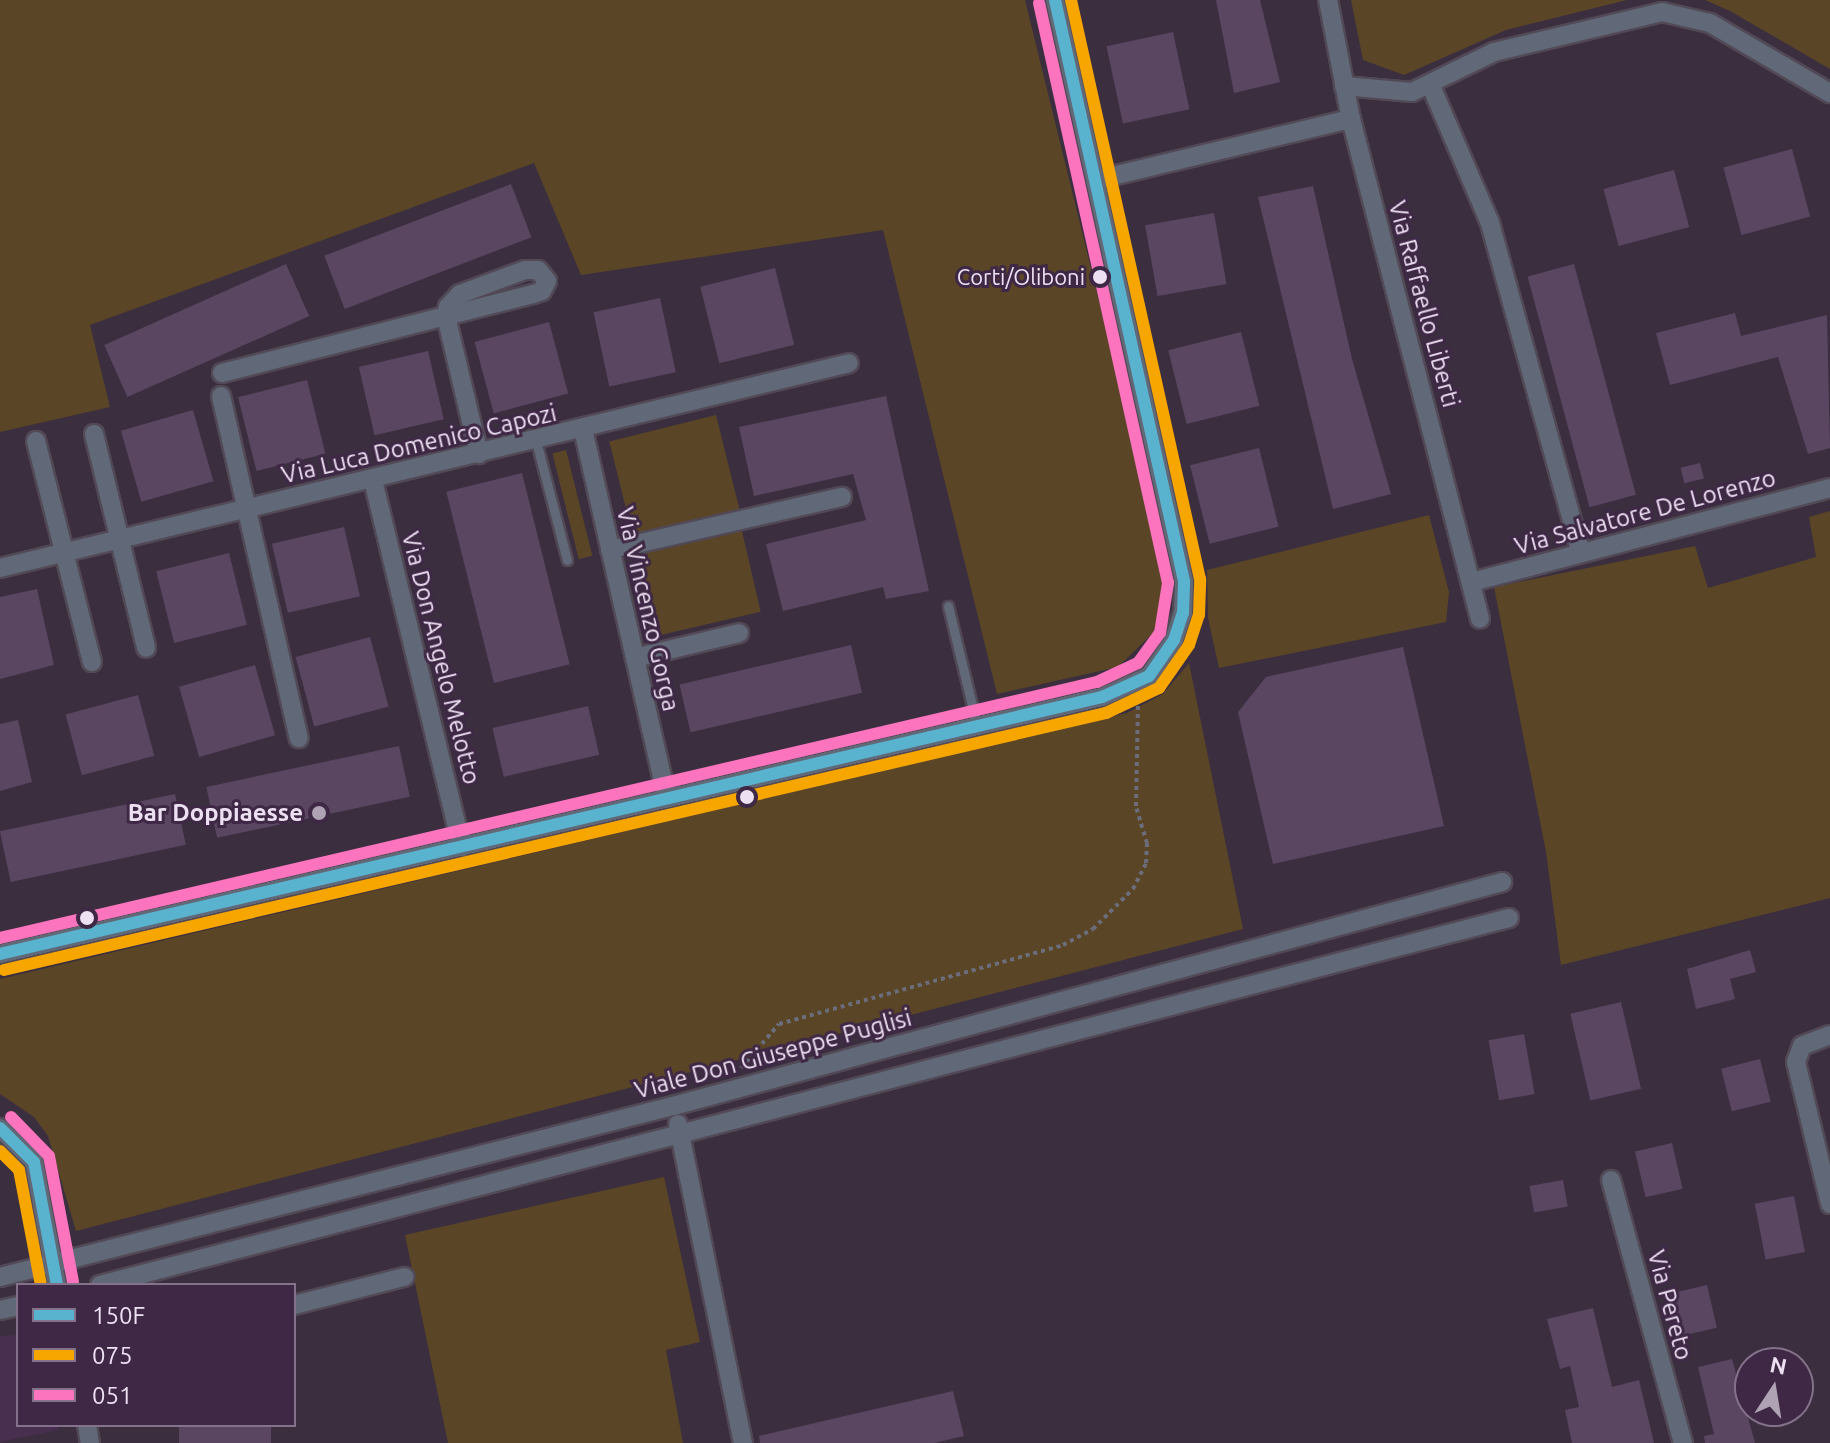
<!DOCTYPE html>
<html>
<head>
<meta charset="utf-8">
<style>
  body { margin:0 }
  #map { position:relative; width:1830px; height:1443px; overflow:hidden; background:#3a2e3f; font-family:Ubuntu,sans-serif }
  div>[style] { position:absolute }
  .built>* { inset:0; background:#482f4f }
  .green>* { inset:0; background:#5b4527; transform-origin:0 0 }
  .building>* { inset:0; background:#5b4662; transform-origin:0 0 }
  .path>* { height:4px; margin-top:-2px; transform-origin:0; background:repeating-linear-gradient(90deg,#6b6d7a 0 4px,transparent 0 8px) }
  .roads { filter:drop-shadow(2px 0 #524956) drop-shadow(-2px 0 #524956) drop-shadow(0 2px #524956) drop-shadow(0 -2px #524956) }
  .lane>* { height:9px; margin:-4.5px; padding:0 4.5px; transform-origin:4.5px; border-radius:4.5px; background:#616978 }
  .street>* { height:18px; margin:-9px; padding:0 9px; transform-origin:9px; border-radius:9px; background:#616978 }
  .bus-1>* { height:12px; margin:-6px; padding:0 6px; transform-origin:6px; border-radius:6px; background:#5ab3ce }
  .bus-2>* { height:12px; margin:-6px; padding:0 6px; transform-origin:6px; border-radius:6px; background:#f7a600 }
  .bus-3>* { height:12px; margin:-6px; padding:0 6px; transform-origin:6px; border-radius:6px; background:#fc73be }
  .dots>* { width:22px; height:22px; translate:-50% -50%; box-sizing:border-box; border:4px solid #3e2845; border-radius:50% }
  span { translate:-50% -50%; white-space:nowrap; text-align:center; line-height:1.15; -webkit-text-stroke:6px #3e2845; paint-order:stroke }
  .bus-label { font-size:22px; color:#eee0f3 }
  .right { translate:-100% -50%; text-align:right }
  .street-label { font-size:24px; color:#eee0f3 }
  .poi-label { font-size:24px; color:#eee0f3; font-weight:700 }
  .legend { position:absolute; left:16px; top:1283px; width:280px; height:144px; box-sizing:border-box; background:#3e2845; border:2px solid #84728b; margin:0; padding:10px 14px; list-style:none; font-size:24px; color:#eee0f3 }
  .legend li { display:flex; align-items:center; gap:16px; height:40px }
  .legend b { width:40px; border:2px solid #84728b }
  .north { position:absolute; left:1734px; top:1347px; width:80px; height:80px; box-sizing:border-box; background:#3e2845; border:2px solid #84728b; border-radius:50%; rotate:12deg; font-size:22px; font-weight:700; line-height:32px; text-align:center; color:#eee0f3 }
  .north::after { content:''; display:block; margin:auto; width:28px; height:36px; background:#afa2b4; clip-path:polygon(50% 0,100% 100%,50% 72%,0 100%) }
</style>
</head>
<body>
<div id="map">
  <div class="built">
    <div style="clip-path:polygon(18px 1335px,18px 1425px,57px 1425px,58px 1430px,0 1442px,0 1336px)"></div>
  </div>
  <div class="green">
    <div style="clip-path:polygon(0 0,1025px 0,1165px 569px,1166px 596px,1153px 633px,1118px 667px,997px 694px,883px 230px,581px 275px,534px 163px,90px 325px,110px 407px,0 432px)"></div>
    <div style="clip-path:polygon(1351px 0,1627px 0,1506px 30px,1404px 75px,1363px 60px)"></div>
    <div style="clip-path:polygon(1705px 0,1830px 0,1830px 69px,1730px 11px)"></div>
    <div style="left:716px;top:415px;width:100px;height:110px;rotate:76deg"></div>
    <div style="left:566px;top:450px;width:109px;height:14px;rotate:76deg"></div>
    <div style="clip-path:polygon(1830px 511px,1830px 898px,1561px 965px,1546px 852px,1494px 587px,1695px 546px,1708px 588px,1816px 557px,1809px 517px)"></div>
    <div style="clip-path:polygon(1429px 515px,1449px 592px,1446px 622px,1219px 668px,1208px 618px,1207px 570px)"></div>
    <div style="left:742px;top:531px;width:83px;height:107px;rotate:77deg"></div>
    <div style="clip-path:polygon(1189px 663px,1243px 929px,76px 1231px,48px 1136px,34px 1117px,0 1094px,0 979px,1127px 713px,1163px 694px)"></div>
    <div style="clip-path:polygon(664px 1177px,700px 1342px,666px 1350px,683px 1443px,448px 1443px,405px 1235px)"></div>
  </div>
  <div class="building">
    <div style="clip-path:polygon(1216px 0,1260px 0,1280px 82px,1234px 93px)"></div>
    <div style="left:1173px;top:32px;width:79px;height:68px;rotate:78deg"></div>
    <div style="left:1792px;top:149px;width:70px;height:71px;rotate:75deg"></div>
    <div style="left:1674px;top:170px;width:59px;height:73px;rotate:75deg"></div>
    <div style="left:511px;top:184px;width:57px;height:200px;rotate:69deg"></div>
    <div style="clip-path:polygon(1313px 186px,1352px 359px,1391px 494px,1333px 509px,1258px 197px)"></div>
    <div style="left:1214px;top:213px;width:72px;height:70px;rotate:80deg"></div>
    <div style="left:286px;top:264px;width:57px;height:199px;rotate:66deg"></div>
    <div style="left:1574px;top:264px;width:239px;height:48px;rotate:75deg"></div>
    <div style="left:775px;top:268px;width:79px;height:77px;rotate:76deg"></div>
    <div style="left:660px;top:298px;width:76px;height:68px;rotate:78deg"></div>
    <div style="clip-path:polygon(1735px 313px,1741px 336px,1827px 315px,1830px 448px,1808px 454px,1778px 357px,1670px 385px,1656px 333px)"></div>
    <div style="left:549px;top:322px;width:74px;height:77px;rotate:75deg"></div>
    <div style="left:1241px;top:332px;width:76px;height:75px;rotate:76deg"></div>
    <div style="left:428px;top:351px;width:70px;height:71px;rotate:77deg"></div>
    <div style="left:307px;top:380px;width:76px;height:71px;rotate:76deg"></div>
    <div style="clip-path:polygon(886px 396px,929px 591px,886px 599px,883px 587px,783px 611px,766px 544px,866px 520px,853px 474px,754px 496px,739px 427px)"></div>
    <div style="left:193px;top:410px;width:74px;height:75px;rotate:74deg"></div>
    <div style="left:1259px;top:448px;width:81px;height:71px;rotate:76deg"></div>
    <div style="left:1700px;top:463px;width:16px;height:20px;rotate:76deg"></div>
    <div style="left:522px;top:473px;width:197px;height:78px;rotate:76deg"></div>
    <div style="left:344px;top:527px;width:71px;height:74px;rotate:77deg"></div>
    <div style="left:229px;top:553px;width:74px;height:75px;rotate:76deg"></div>
    <div style="clip-path:polygon(37px 589px,54px 665px,0 679px,0 597px)"></div>
    <div style="left:370px;top:637px;width:72px;height:77px;rotate:75deg"></div>
    <div style="left:851px;top:645px;width:49px;height:176px;rotate:77deg"></div>
    <div style="clip-path:polygon(1403px 647px,1444px 826px,1273px 864px,1238px 712px,1266px 677px)"></div>
    <div style="left:255px;top:665px;width:73px;height:79px;rotate:74deg"></div>
    <div style="left:138px;top:695px;width:63px;height:75px;rotate:75deg"></div>
    <div style="left:588px;top:706px;width:50px;height:98px;rotate:77deg"></div>
    <div style="clip-path:polygon(18px 720px,32px 782px,0 791px,0 724px)"></div>
    <div style="left:399px;top:746px;width:52px;height:197px;rotate:78deg"></div>
    <div style="left:175px;top:794px;width:52px;height:179px;rotate:78deg"></div>
    <div style="clip-path:polygon(1750px 950px,1756px 972px,1730px 979px,1735px 999px,1696px 1009px,1687px 969px)"></div>
    <div style="left:1621px;top:1002px;width:89px;height:52px;rotate:77deg"></div>
    <div style="left:1524px;top:1034px;width:61px;height:36px;rotate:80deg"></div>
    <div style="left:1760px;top:1059px;width:44px;height:40px;rotate:76deg"></div>
    <div style="left:1672px;top:1143px;width:47px;height:38px;rotate:77deg"></div>
    <div style="left:1563px;top:1180px;width:27px;height:34px;rotate:80deg"></div>
    <div style="left:1794px;top:1196px;width:57px;height:40px;rotate:79deg"></div>
    <div style="left:1707px;top:1285px;width:44px;height:41px;rotate:77deg"></div>
    <div style="clip-path:polygon(1593px 1308px,1612px 1387px,1639px 1380px,1654px 1443px,1572px 1443px,1565px 1410px,1579px 1407px,1570px 1366px,1560px 1369px,1547px 1319px)"></div>
    <div style="clip-path:polygon(1732px 1359px,1755px 1443px,1705px 1443px,1704px 1436px,1714px 1434px,1698px 1367px)"></div>
    <div style="clip-path:polygon(953px 1391px,964px 1436px,934px 1443px,760px 1443px,759px 1436px)"></div>
    <div style="left:179px;top:1425px;width:92px;height:18px"></div>
  </div>
  <div class="path">
    <div style="left:741px;top:1068px;width:58px;rotate:-49.2deg"></div>
    <div style="left:779px;top:1024px;width:295px;rotate:-15.5deg"></div>
    <div style="left:1063px;top:945px;width:34px;rotate:-28deg"></div>
    <div style="left:1093px;top:929px;width:57px;rotate:-45deg"></div>
    <div style="left:1133px;top:889px;width:29px;rotate:-63deg"></div>
    <div style="left:1146px;top:863px;width:20px;rotate:-87deg"></div>
    <div style="left:1147px;top:843px;width:39px;rotate:-107deg"></div>
    <div style="left:1136px;top:806px;width:102px;rotate:-88.9deg"></div>
  </div>
  <div class="roads">
    <div class="lane">
      <div style="left:536px;top:441px;width:123px;rotate:75.4deg"></div>
      <div style="left:948px;top:606px;width:123px;rotate:76.4deg"></div>
    </div>
    <div class="street">
      <div style="left:1328px;top:0;width:121px;rotate:79.1deg"></div>
      <div style="left:1351px;top:119px;width:516px;rotate:75.53deg"></div>
      <div style="left:1344px;top:86px;width:68px;rotate:5deg"></div>
      <div style="left:1412px;top:92px;width:91px;rotate:-26deg"></div>
      <div style="left:1494px;top:52px;width:173px;rotate:-13.4deg"></div>
      <div style="left:1662px;top:12px;width:49px;rotate:12.9deg"></div>
      <div style="left:1710px;top:23px;width:139px;rotate:30.3deg"></div>
      <div style="left:1431px;top:86px;width:149px;rotate:66.7deg"></div>
      <div style="left:1490px;top:223px;width:342px;rotate:74.6deg"></div>
      <div style="left:1096px;top:180px;width:262px;rotate:-13.5deg"></div>
      <div style="left:222px;top:373px;width:231px;rotate:-14.3deg"></div>
      <div style="left:446px;top:316px;width:90px;rotate:-14.2deg"></div>
      <div style="left:533px;top:294px;width:9px;rotate:-18deg"></div>
      <div style="left:542px;top:291px;width:11px;rotate:-63deg"></div>
      <div style="left:547px;top:281px;width:14px;rotate:-129deg"></div>
      <div style="left:538px;top:270px;width:13px;rotate:180deg"></div>
      <div style="left:525px;top:270px;width:69px;rotate:159.7deg"></div>
      <div style="left:460px;top:294px;width:18px;rotate:133deg"></div>
      <div style="left:448px;top:307px;width:9px;rotate:103deg"></div>
      <div style="left:446px;top:316px;width:142px;rotate:76.6deg"></div>
      <div style="left:221px;top:396px;width:351px;rotate:77.2deg"></div>
      <div style="left:583px;top:429px;width:379px;rotate:77.2deg"></div>
      <div style="left:94px;top:434px;width:220px;rotate:76.3deg"></div>
      <div style="left:36px;top:441px;width:228px;rotate:75.8deg"></div>
      <div style="left:373px;top:480px;width:378px;rotate:76.4deg"></div>
      <div style="left:610px;top:550px;width:238px;rotate:-12.9deg"></div>
      <div style="left:0;top:568px;width:873px;rotate:-13.57deg"></div>
      <div style="left:1472px;top:582px;width:370px;rotate:-14.7deg"></div>
      <div style="left:635px;top:658px;width:107px;rotate:-13.5deg"></div>
      <div style="left:0;top:954px;width:1132px;rotate:-13.13deg"></div>
      <div style="left:1102px;top:697px;width:51px;rotate:-24.1deg"></div>
      <div style="left:1149px;top:676px;width:44px;rotate:-55.2deg"></div>
      <div style="left:1174px;top:640px;width:28px;rotate:-72deg"></div>
      <div style="left:1183px;top:613px;width:32px;rotate:-88deg"></div>
      <div style="left:1184px;top:581px;width:595px;rotate:-102.52deg"></div>
      <div style="left:1830px;top:1035px;width:30px;rotate:159deg"></div>
      <div style="left:1802px;top:1046px;width:17px;rotate:111deg"></div>
      <div style="left:1796px;top:1062px;width:146px;rotate:76.5deg"></div>
      <div style="left:678px;top:1124px;width:326px;rotate:78.5deg"></div>
      <div style="left:0;top:1128px;width:48px;rotate:45deg"></div>
      <div style="left:34px;top:1162px;width:125px;rotate:79.4deg"></div>
      <div style="left:1611px;top:1180px;width:273px;rotate:74.7deg"></div>
      <div style="left:0;top:1277px;width:694px;rotate:-14.26deg"></div>
      <div style="left:673px;top:1106px;width:859px;rotate:-15.12deg"></div>
      <div style="left:100px;top:1285px;width:1456px;rotate:-14.6deg"></div>
      <div style="left:294px;top:1305px;width:114px;rotate:-14.3deg"></div>
      <div style="left:0;top:1310px;width:18px;rotate:-13deg"></div>
      <div style="left:87px;top:1425px;width:18px;rotate:81deg"></div>
    </div>
  </div>
  <div class="bus-1">
    <div style="left:0;top:954px;width:1132px;rotate:-13.13deg"></div>
    <div style="left:1102px;top:697px;width:51px;rotate:-24.1deg"></div>
    <div style="left:1149px;top:676px;width:44px;rotate:-55.2deg"></div>
    <div style="left:1174px;top:640px;width:28px;rotate:-72deg"></div>
    <div style="left:1183px;top:613px;width:32px;rotate:-88deg"></div>
    <div style="left:1184px;top:581px;width:595px;rotate:-102.52deg"></div>
    <div style="left:0;top:1128px;width:48px;rotate:45deg"></div>
    <div style="left:34px;top:1162px;width:125px;rotate:79.4deg"></div>
  </div>
  <div class="bus-2">
    <div style="left:4px;top:970px;width:1132px;rotate:-13.13deg"></div>
    <div style="left:1106px;top:713px;width:59px;rotate:-25.3deg"></div>
    <div style="left:1159px;top:688px;width:52px;rotate:-55.1deg"></div>
    <div style="left:1189px;top:645px;width:32px;rotate:-72deg"></div>
    <div style="left:1199px;top:615px;width:36px;rotate:-88deg"></div>
    <div style="left:1200px;top:579px;width:593px;rotate:-102.56deg"></div>
    <div style="left:0;top:1151px;width:27px;rotate:45deg"></div>
    <div style="left:19px;top:1170px;width:117px;rotate:79.2deg"></div>
  </div>
  <div class="bus-3">
    <div style="left:0;top:938px;width:1126px;rotate:-13.14deg"></div>
    <div style="left:1097px;top:682px;width:45px;rotate:-24.9deg"></div>
    <div style="left:1138px;top:663px;width:37px;rotate:-54deg"></div>
    <div style="left:1160px;top:633px;width:51px;rotate:-80.9deg"></div>
    <div style="left:1168px;top:583px;width:594px;rotate:-102.54deg"></div>
    <div style="left:11px;top:1117px;width:54px;rotate:45.7deg"></div>
    <div style="left:49px;top:1156px;width:128px;rotate:79.2deg"></div>
  </div>
  <div class="dots">
    <div style="left:1100px;top:277px;background:#eee0f3"></div>
    <div style="left:747px;top:797px;background:#eee0f3"></div>
    <div style="left:319px;top:813px;background:#afa2b4"></div>
    <div style="left:87px;top:918px;background:#eee0f3"></div>
  </div>
  <div class="bus-label">
    <span class="right" style="left:1085px;top:277px">Corti/Oliboni</span>
  </div>
  <div class="street-label">
    <span style="left:1424px;top:304px;rotate:75deg">Via Raffaello Liberti</span>
    <span style="left:419px;top:444px;rotate:-13deg">Via Luca Domenico Capozi</span>
    <span style="left:1645px;top:512px;rotate:-15deg">Via Salvatore De Lorenzo</span>
    <span style="left:648px;top:609px;rotate:77deg">Via Vincenzo Gorga</span>
    <span style="left:441px;top:658px;rotate:76deg">Via Don Angelo Melotto</span>
    <span style="left:773px;top:1054px;rotate:-15deg">Viale Don Giuseppe Puglisi</span>
    <span style="left:1670px;top:1305px;rotate:75deg">Via Pereto</span>
  </div>
  <div class="poi-label">
    <span class="right" style="left:303px;top:813px">Bar Doppiaesse</span>
  </div>
  <ul class="legend">
  <li><b style="height:10px;background:#5ab3ce"></b>150F</li>
  <li><b style="height:10px;background:#f7a600"></b>075</li>
  <li><b style="height:10px;background:#fc73be"></b>051</li>
  </ul>
  <div class="north">N</div>
</div>
</body>
</html>
